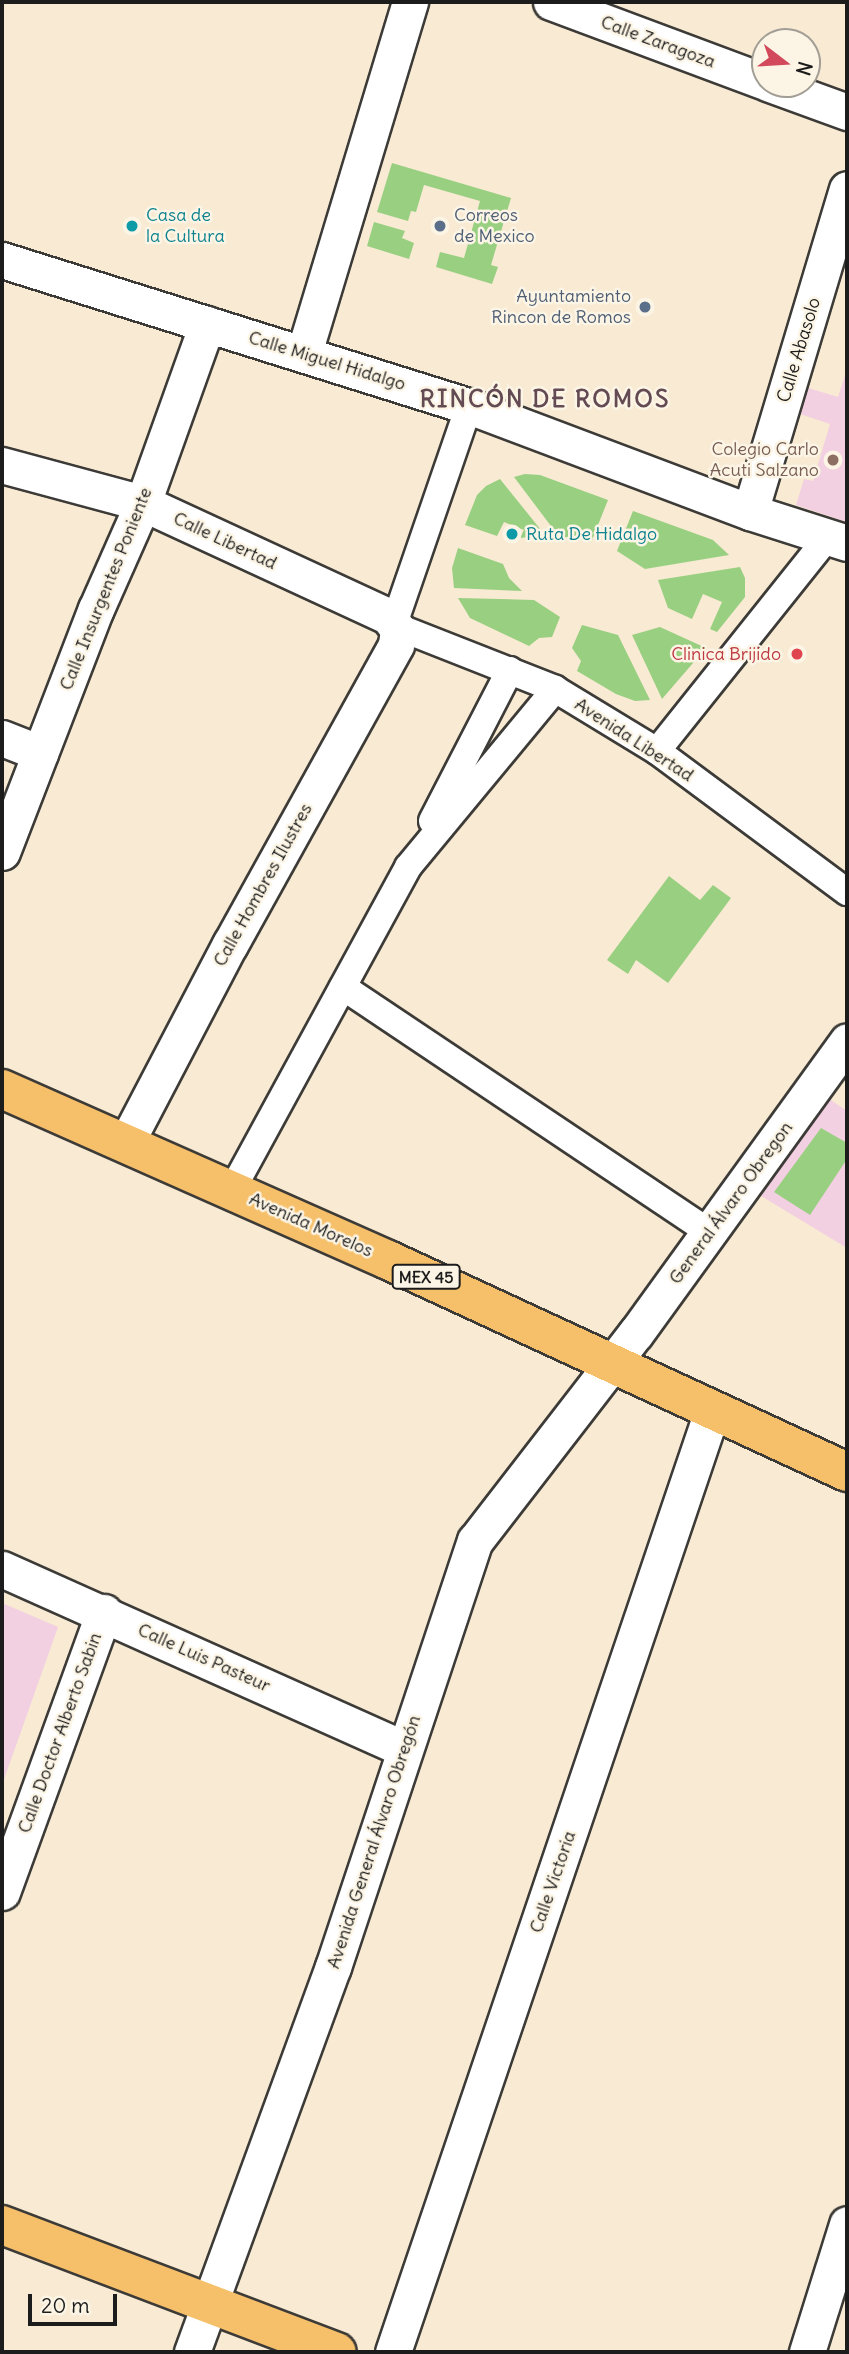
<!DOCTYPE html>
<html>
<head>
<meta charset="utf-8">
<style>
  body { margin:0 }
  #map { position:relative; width:849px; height:2354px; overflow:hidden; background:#f8ead3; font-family:Delius,sans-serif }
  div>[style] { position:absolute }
  .built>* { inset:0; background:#f2cfe1 }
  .green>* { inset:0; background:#99cf81 }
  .roads { filter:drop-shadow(2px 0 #3d3b37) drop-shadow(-2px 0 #3d3b37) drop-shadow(0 2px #3d3b37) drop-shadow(0 -2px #3d3b37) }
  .pedestrian>* { height:26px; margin:-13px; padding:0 13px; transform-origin:13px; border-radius:13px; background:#fff }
  .minor>* { height:35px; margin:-17.5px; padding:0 17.5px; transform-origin:17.5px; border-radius:17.5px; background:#fff }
  .primary>* { height:38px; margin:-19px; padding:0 19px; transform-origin:19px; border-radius:19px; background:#f6c06b }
  .dots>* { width:19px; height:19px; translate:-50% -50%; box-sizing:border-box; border:4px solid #fcf5e5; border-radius:50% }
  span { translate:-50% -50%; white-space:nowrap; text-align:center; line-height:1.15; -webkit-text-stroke:5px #fcf5e5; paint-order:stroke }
  .shield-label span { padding:2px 5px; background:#fcf5e5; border:2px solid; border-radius:5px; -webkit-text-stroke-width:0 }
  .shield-label { font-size:16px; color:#1c1c1c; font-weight:700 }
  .street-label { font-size:18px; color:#1c1c1c }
  .culture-label { font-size:18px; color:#0d838f }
  .left { translate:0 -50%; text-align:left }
  .service-label { font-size:18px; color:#4e5e75 }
  .right { translate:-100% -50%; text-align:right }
  .education-label { font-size:18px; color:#785e54 }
  .health-label { font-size:18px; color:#be3a42 }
  .district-label { font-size:24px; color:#634a53; font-weight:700; letter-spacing:2px }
  .frame { position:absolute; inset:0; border:4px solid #1c1c1c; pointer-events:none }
  .north { position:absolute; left:751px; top:28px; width:70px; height:70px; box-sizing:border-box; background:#fcf5e5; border:2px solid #a29e95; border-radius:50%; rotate:107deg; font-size:19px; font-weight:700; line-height:28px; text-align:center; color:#1c1c1c }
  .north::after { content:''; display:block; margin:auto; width:24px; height:32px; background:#d1495b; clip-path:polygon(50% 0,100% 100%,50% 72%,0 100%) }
  .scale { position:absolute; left:28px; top:2294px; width:89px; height:32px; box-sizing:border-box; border:4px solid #1c1c1c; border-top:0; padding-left:9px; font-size:21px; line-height:24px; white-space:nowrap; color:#1c1c1c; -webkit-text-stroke:5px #fcf5e5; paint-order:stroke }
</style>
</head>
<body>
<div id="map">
  <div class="built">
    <div style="clip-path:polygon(847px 369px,847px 522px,796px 505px,804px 479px,813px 481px,830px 424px,797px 413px,805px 387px,838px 397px)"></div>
    <div style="clip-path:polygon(828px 1098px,847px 1111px,847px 1248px,758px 1194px)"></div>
    <div style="clip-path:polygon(2px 1603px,58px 1627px,2px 1785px)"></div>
  </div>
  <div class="green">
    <div style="clip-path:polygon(392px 163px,511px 198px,491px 265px,498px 267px,492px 284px,436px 267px,440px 252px,464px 258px,480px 201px,424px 185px,416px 212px,411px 211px,408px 221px,377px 212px)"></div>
    <div style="clip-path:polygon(374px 222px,405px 231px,402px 238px,414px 243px,409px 259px,367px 246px)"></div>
    <div style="clip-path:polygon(525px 474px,540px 475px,608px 500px,592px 540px,578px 536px,560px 538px,514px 477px)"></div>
    <div style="clip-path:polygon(500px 479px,545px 535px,520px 538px,524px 530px,504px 522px,497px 536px,465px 525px,477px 495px,486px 486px)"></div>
    <div style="clip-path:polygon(633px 511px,713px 540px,729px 555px,645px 569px,617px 551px)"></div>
    <div style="clip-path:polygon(458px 548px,503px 564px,509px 578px,522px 591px,454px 588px,452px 568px)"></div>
    <div style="clip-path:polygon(740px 567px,745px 578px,745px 597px,717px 632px,710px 629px,722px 602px,703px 594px,692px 619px,668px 608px,658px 580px)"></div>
    <div style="clip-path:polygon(458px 598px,534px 600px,560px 617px,552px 637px,539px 638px,529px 646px,470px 618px)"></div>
    <div style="clip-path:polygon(582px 625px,618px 635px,650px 700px,635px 701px,616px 694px,577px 671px,581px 661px,572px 648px)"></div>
    <div style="clip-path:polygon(660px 627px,706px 648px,662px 699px,632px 635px)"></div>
    <div style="clip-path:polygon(669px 876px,700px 900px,713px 885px,731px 898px,668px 983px,636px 960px,628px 974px,607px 960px)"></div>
    <div style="clip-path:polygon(821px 1128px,847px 1143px,847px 1159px,810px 1215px,774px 1192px)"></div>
  </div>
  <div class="roads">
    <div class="pedestrian">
      <div style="left:395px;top:621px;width:227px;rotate:-71deg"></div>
      <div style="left:398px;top:627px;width:169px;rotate:21.5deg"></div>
      <div style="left:555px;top:689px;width:119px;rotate:31.3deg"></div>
      <div style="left:657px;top:751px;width:237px;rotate:36.6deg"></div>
      <div style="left:657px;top:751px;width:274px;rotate:-51.4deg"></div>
      <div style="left:432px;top:821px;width:170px;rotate:-62.7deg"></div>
      <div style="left:343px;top:987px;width:442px;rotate:33.8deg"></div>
      <div style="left:232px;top:1190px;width:368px;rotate:-61.4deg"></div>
      <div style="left:408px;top:867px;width:231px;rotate:-50.4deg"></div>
    </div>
    <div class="minor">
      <div style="left:551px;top:2px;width:228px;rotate:20.5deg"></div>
      <div style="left:770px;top:84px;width:82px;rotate:20deg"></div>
      <div style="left:2px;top:260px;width:489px;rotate:17.4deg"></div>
      <div style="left:469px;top:406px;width:300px;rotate:20.7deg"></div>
      <div style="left:750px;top:512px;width:102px;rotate:17.7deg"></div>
      <div style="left:304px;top:353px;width:367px;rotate:-73.2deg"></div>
      <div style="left:2px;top:465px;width:146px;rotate:15.1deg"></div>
      <div style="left:143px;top:503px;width:270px;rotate:24.8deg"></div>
      <div style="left:388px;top:616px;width:17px;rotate:54deg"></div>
      <div style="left:398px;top:630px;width:15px;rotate:98deg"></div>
      <div style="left:396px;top:645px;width:342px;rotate:119deg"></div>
      <div style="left:230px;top:944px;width:225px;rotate:117.6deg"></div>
      <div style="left:750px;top:512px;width:337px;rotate:-73.3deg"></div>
      <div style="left:2px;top:738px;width:41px;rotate:21.5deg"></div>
      <div style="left:2px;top:852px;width:261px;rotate:-68.9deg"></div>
      <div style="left:96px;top:609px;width:116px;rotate:-66.1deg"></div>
      <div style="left:143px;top:503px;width:190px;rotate:-70.3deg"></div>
      <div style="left:2px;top:1569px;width:441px;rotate:24.1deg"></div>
      <div style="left:2px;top:1892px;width:298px;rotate:-70deg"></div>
      <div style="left:192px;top:2352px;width:410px;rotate:-69.9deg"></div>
      <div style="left:333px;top:1967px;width:449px;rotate:-71.6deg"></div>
      <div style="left:475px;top:1541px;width:263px;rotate:-52.3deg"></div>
      <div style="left:636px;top:1333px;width:360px;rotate:-54.1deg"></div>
      <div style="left:393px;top:2352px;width:994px;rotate:-71.27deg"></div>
      <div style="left:807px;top:2352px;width:134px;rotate:-72.6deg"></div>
    </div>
    <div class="primary">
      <div style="left:2px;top:1089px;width:422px;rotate:23.9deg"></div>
      <div style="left:388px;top:1260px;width:506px;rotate:24.79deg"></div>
      <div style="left:2px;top:2225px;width:358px;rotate:20.8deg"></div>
    </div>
  </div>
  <div class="dots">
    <div style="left:132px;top:226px;background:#0f9aa8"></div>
    <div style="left:440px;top:226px;background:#5c6f8a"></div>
    <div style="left:645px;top:307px;background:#5c6f8a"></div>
    <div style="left:833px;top:460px;background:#8d6e63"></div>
    <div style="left:512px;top:534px;background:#0f9aa8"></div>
    <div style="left:797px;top:654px;background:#e0444e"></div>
  </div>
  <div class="shield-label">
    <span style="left:426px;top:1277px">MEX 45</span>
  </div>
  <div class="street-label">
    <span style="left:658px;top:42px;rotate:20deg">Calle Zaragoza</span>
    <span style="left:799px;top:350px;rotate:-73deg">Calle Abasolo</span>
    <span style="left:327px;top:361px;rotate:17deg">Calle Miguel Hidalgo</span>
    <span style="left:225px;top:541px;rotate:25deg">Calle Libertad</span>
    <span style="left:106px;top:589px;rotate:-68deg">Calle Insurgentes Poniente</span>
    <span style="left:634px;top:740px;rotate:33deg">Avenida Libertad</span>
    <span style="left:263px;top:885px;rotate:-61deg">Calle Hombres Ilustres</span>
    <span style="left:731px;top:1203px;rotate:-54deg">General Álvaro Obregon</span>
    <span style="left:311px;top:1225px;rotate:24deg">Avenida Morelos</span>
    <span style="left:204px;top:1658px;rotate:24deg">Calle Luis Pasteur</span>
    <span style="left:60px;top:1733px;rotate:-70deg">Calle Doctor Alberto Sabin</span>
    <span style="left:374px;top:1842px;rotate:-72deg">Avenida General Álvaro Obregón</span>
    <span style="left:553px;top:1882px;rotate:-71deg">Calle Victoria</span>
  </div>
  <div class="culture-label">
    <span class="left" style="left:146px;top:226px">Casa de<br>la Cultura</span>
    <span class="left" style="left:526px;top:534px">Ruta De Hidalgo</span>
  </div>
  <div class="service-label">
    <span class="left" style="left:454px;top:226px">Correos<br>de Mexico</span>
    <span class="right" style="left:631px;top:307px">Ayuntamiento<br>Rincon de Romos</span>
  </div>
  <div class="education-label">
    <span class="right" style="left:819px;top:460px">Colegio Carlo<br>Acuti Salzano</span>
  </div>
  <div class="health-label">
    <span class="right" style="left:781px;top:654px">Clinica Brijido</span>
  </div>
  <div class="district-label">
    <span style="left:545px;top:399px">RINCÓN DE ROMOS</span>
  </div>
  <div class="frame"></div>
  <div class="north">N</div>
  <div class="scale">20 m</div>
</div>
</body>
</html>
